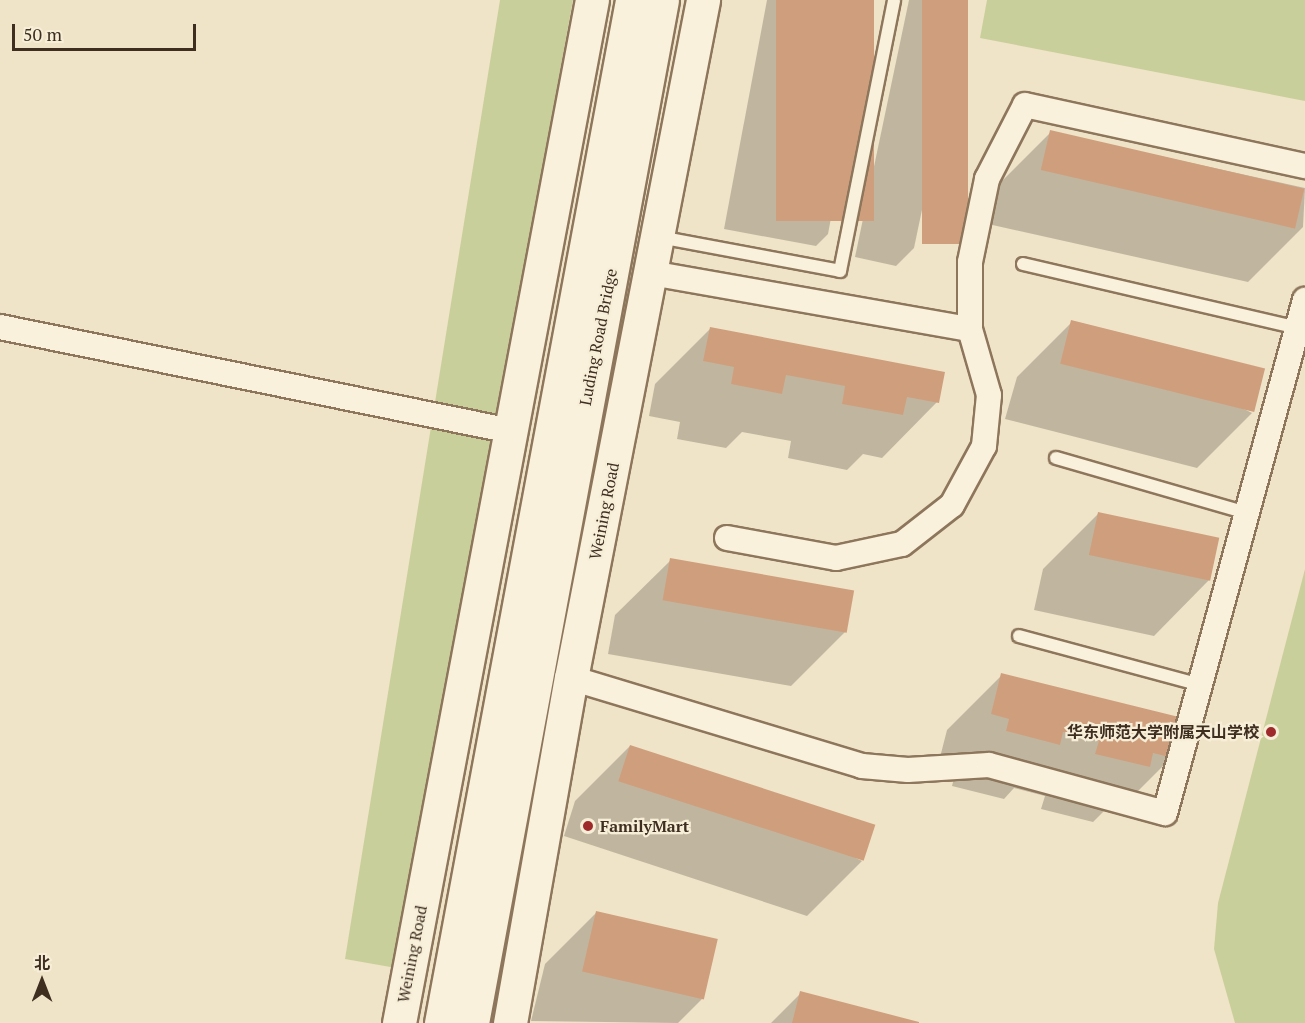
<!DOCTYPE html>
<html>
<head>
<meta charset="utf-8">
<style>
  body { margin:0 }
  #map { position:relative; width:1305px; height:1023px; overflow:hidden; background:#f0e4c8; font-family:"PT Serif","Noto Sans SC",serif }
  div>[style] { position:absolute }
  .green>* { inset:0; background:#c9cf9b }
  .shadow>* { inset:0; background:#0003 }
  .building>* { inset:0; background:#cf9f7d; transform-origin:0 0 }
  .roads { filter:drop-shadow(2px 0 #8d765c) drop-shadow(-2px 0 #8d765c) drop-shadow(0 2px #8d765c) drop-shadow(0 -2px #8d765c) }
  .lane>* { height:12px; margin:-6px; padding:0 6px; transform-origin:6px; border-radius:6px; background:#faf1dc }
  .street>* { height:24px; margin:-12px; padding:0 12px; transform-origin:12px; border-radius:12px; background:#faf1dc }
  .secondary>* { height:33px; margin:-16.5px; padding:0 16.5px; transform-origin:16.5px; border-radius:16.5px; background:#faf1dc }
  .dots>* { width:16px; height:16px; translate:-50% -50%; box-sizing:border-box; border:3px solid #f7eed8; border-radius:50% }
  span { translate:-50% -50%; white-space:nowrap; text-align:center; line-height:1.15; -webkit-text-stroke:4.5px #f7eed8; paint-order:stroke }
  .street-label { font-size:16px; color:#3d2e20 }
  .poi-label { font-size:16px; color:#3d2e20; font-weight:700 }
  .right { translate:-100% -50%; text-align:right }
  .left { translate:0 -50%; text-align:left }
  .north { position:absolute; left:12px; top:951px; width:60px; height:60px; -webkit-text-stroke:4px #f7eed8; paint-order:stroke; rotate:0deg; font-size:16px; font-weight:700; line-height:24px; text-align:center; color:#3d2e20 }
  .north::after { content:''; display:block; margin:auto; width:21px; height:27px; background:#3d2e20; clip-path:polygon(50% 0,100% 100%,50% 72%,0 100%) }
  .scale { position:absolute; left:12px; top:24px; width:184px; height:27px; box-sizing:border-box; border:3px solid #3d2e20; border-top:0; padding-left:8px; font-size:18px; line-height:21px; white-space:nowrap; color:#3d2e20; -webkit-text-stroke:4px #f7eed8; paint-order:stroke }
</style>
</head>
<body>
<div id="map">
  <div class="green">
    <div style="clip-path:polygon(500px 0,573px 0,396px 968px,345px 959px)"></div>
    <div style="clip-path:polygon(987px 0,1305px 0,1305px 101px,980px 38px)"></div>
    <div style="clip-path:polygon(1305px 569px,1305px 1023px,1235px 1023px,1214px 949px,1218px 903px)"></div>
  </div>
  <div class="shadow">
    <div style="clip-path:polygon(767px 0,872px 0,828px 234px,816px 246px,724px 229px)"></div>
    <div style="clip-path:polygon(909px 0,966px 0,914px 248px,896px 266px,855px 257px)"></div>
    <div style="clip-path:polygon(1051px 132px,1305px 188px,1303px 227px,1248px 282px,988px 224px,996px 187px)"></div>
    <div style="clip-path:polygon(1072px 322px,1252px 413px,1197px 468px,1005px 419px,1017px 377px)"></div>
    <div style="clip-path:polygon(711px 328px,937px 402px,882px 458px,863px 454px,847px 470px,788px 458px,791px 441px,742px 432px,726px 448px,677px 439px,680px 422px,649px 416px,655px 384px)"></div>
    <div style="clip-path:polygon(1098px 514px,1209px 580px,1154px 636px,1034px 610px,1043px 569px)"></div>
    <div style="clip-path:polygon(671px 560px,846px 631px,791px 686px,608px 654px,615px 615px)"></div>
    <div style="clip-path:polygon(1002px 675px,1172px 757px,1117px 812px,1106px 809px,1093px 822px,1041px 809px,1045px 796px,1014px 788px,1004px 799px,952px 786px,955px 774px,937px 769px,947px 730px)"></div>
    <div style="clip-path:polygon(630px 746px,862px 861px,807px 916px,564px 836px,575px 801px)"></div>
    <div style="clip-path:polygon(596px 913px,702px 999px,678px 1023px,531px 1021px,545px 964px)"></div>
    <div style="clip-path:polygon(801px 993px,916px 1023px,771px 1023px)"></div>
  </div>
  <div class="building">
    <div style="left:776px;top:0;width:98px;height:221px"></div>
    <div style="left:922px;top:0;width:46px;height:244px"></div>
    <div style="left:1050px;top:130px;width:261px;height:41px;rotate:13deg"></div>
    <div style="left:1071px;top:320px;width:200px;height:45px;rotate:14deg"></div>
    <div style="clip-path:polygon(710px 327px,945px 372px,939px 403px,907px 397px,903px 415px,842px 404px,845px 386px,786px 375px,782px 394px,731px 384px,734px 367px,703px 361px)"></div>
    <div style="left:1098px;top:512px;width:124px;height:44px;rotate:12deg"></div>
    <div style="left:670px;top:558px;width:187px;height:43px;rotate:10deg"></div>
    <div style="clip-path:polygon(1001px 673px,1183px 718px,1173px 758px,1153px 753px,1150px 767px,1095px 754px,1099px 741px,1063px 732px,1060px 745px,1006px 731px,1009px 719px,991px 714px)"></div>
    <div style="left:630px;top:745px;width:258px;height:38px;rotate:18deg"></div>
    <div style="left:596px;top:911px;width:125px;height:62px;rotate:13deg"></div>
    <div style="clip-path:polygon(800px 991px,919px 1022px,919px 1023px,792px 1023px)"></div>
  </div>
  <div class="roads">
    <div class="lane">
      <div style="left:659px;top:237px;width:184px;rotate:10.6deg"></div>
      <div style="left:840px;top:271px;width:276px;rotate:-78.7deg"></div>
      <div style="left:1023px;top:264px;width:282px;rotate:13.1deg"></div>
      <div style="left:1056px;top:458px;width:199px;rotate:16.1deg"></div>
      <div style="left:1019px;top:636px;width:188px;rotate:15.1deg"></div>
    </div>
    <div class="street">
      <div style="left:651px;top:273px;width:324px;rotate:10deg"></div>
      <div style="left:970px;top:329px;width:67px;rotate:-90deg"></div>
      <div style="left:970px;top:262px;width:85px;rotate:-78.4deg"></div>
      <div style="left:987px;top:179px;width:83px;rotate:-62.8deg"></div>
      <div style="left:1025px;top:105px;width:287px;rotate:12.3deg"></div>
      <div style="left:0;top:327px;width:521px;rotate:11.5deg"></div>
      <div style="left:727px;top:538px;width:111px;rotate:10.4deg"></div>
      <div style="left:836px;top:558px;width:67px;rotate:-12deg"></div>
      <div style="left:902px;top:544px;width:63px;rotate:-38deg"></div>
      <div style="left:952px;top:505px;width:67px;rotate:-61.5deg"></div>
      <div style="left:984px;top:446px;width:51px;rotate:-84.4deg"></div>
      <div style="left:989px;top:395px;width:69px;rotate:-106.1deg"></div>
      <div style="left:571px;top:678px;width:304px;rotate:16.8deg"></div>
      <div style="left:862px;top:766px;width:46px;rotate:5deg"></div>
      <div style="left:908px;top:770px;width:81px;rotate:-3.5deg"></div>
      <div style="left:989px;top:765px;width:182px;rotate:15.3deg"></div>
      <div style="left:1165px;top:813px;width:532px;rotate:-74.74deg"></div>
    </div>
    <div class="secondary">
      <div style="left:399px;top:1023px;width:1041px;rotate:-79.32deg"></div>
      <div style="left:441px;top:1023px;width:1041px;rotate:-79.42deg"></div>
      <div style="left:472px;top:1023px;width:1040px;rotate:-79.48deg"></div>
      <div style="left:510px;top:1023px;width:350px;rotate:-80deg"></div>
      <div style="left:571px;top:678px;width:691px;rotate:-78.98deg"></div>
    </div>
  </div>
  <div class="dots">
    <div style="left:1271px;top:732px;background:#9e2a2b"></div>
    <div style="left:588px;top:826px;background:#9e2a2b"></div>
  </div>
  <div class="street-label">
    <span style="left:598px;top:337px;rotate:-79deg">Luding Road Bridge</span>
    <span style="left:604px;top:511px;rotate:-79deg">Weining Road</span>
    <span style="left:412px;top:954px;rotate:-79deg">Weining Road</span>
  </div>
  <div class="poi-label">
    <span class="right" style="left:1259px;top:732px">华东师范大学附属天山学校</span>
    <span class="left" style="left:600px;top:826px">FamilyMart</span>
  </div>
  <div class="north">北</div>
  <div class="scale">50 m</div>
</div>
</body>
</html>
